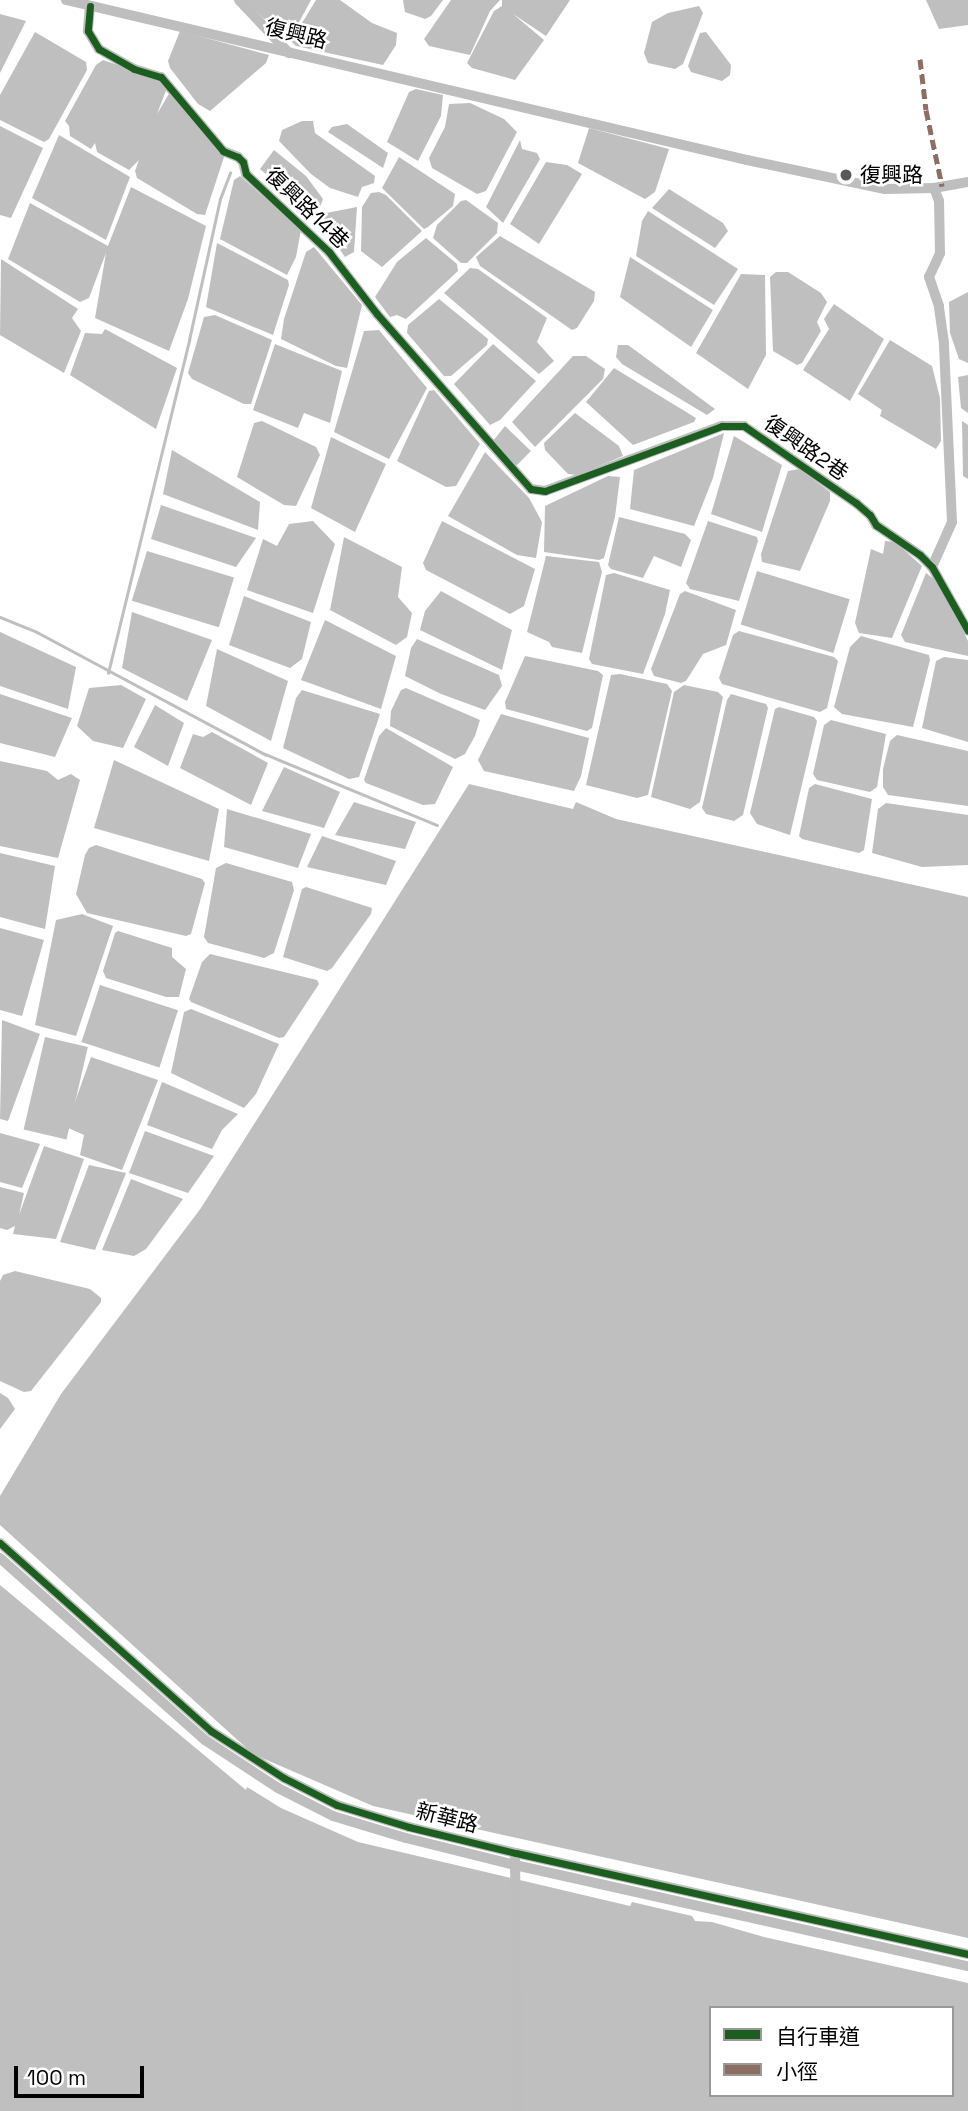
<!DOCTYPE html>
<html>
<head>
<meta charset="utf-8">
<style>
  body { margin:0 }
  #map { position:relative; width:968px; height:2111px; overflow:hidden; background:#fff; font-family:"Space Grotesk","Noto Sans TC",sans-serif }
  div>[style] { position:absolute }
  .water>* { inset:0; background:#bfbfbf; transform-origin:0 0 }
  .stream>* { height:2.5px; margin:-1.25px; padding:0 1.25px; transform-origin:1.25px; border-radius:1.25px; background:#bfbfbf }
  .minor>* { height:10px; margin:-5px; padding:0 5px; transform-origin:5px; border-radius:5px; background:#bebebe }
  .quiet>* { height:5px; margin-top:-2.5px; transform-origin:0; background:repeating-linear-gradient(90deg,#8d6e63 0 10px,transparent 0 15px) }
  .cycleway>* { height:7px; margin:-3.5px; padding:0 3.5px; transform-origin:3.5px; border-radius:3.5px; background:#1b5e20 }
  .dots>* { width:19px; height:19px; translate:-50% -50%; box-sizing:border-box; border:4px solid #fff; border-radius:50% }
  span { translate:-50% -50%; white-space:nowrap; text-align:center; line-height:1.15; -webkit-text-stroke:5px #fff; paint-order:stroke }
  .street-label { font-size:21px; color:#000 }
  .poi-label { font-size:21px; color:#000 }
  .left { translate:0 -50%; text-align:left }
  .legend { position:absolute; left:709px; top:2006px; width:245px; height:91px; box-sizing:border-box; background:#fff; border:2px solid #999; margin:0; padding:9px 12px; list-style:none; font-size:21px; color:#000 }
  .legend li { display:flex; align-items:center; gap:14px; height:35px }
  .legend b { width:35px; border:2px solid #999 }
  .scale { position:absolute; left:14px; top:2066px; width:130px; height:32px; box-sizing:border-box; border:4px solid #000; border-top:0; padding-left:9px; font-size:21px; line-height:24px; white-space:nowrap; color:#000; -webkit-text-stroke:5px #fff; paint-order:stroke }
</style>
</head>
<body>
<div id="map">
  <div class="water">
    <div style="clip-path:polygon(244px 0,311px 0,291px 37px,285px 39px)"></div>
    <div style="clip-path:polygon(316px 0,340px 0,372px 23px,397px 33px,396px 45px,383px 65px,296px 46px,291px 41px)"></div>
    <div style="clip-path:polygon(403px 0,443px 0,431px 16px,425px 19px,405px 12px)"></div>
    <div style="clip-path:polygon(451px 0,500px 0,490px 11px,470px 55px,429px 46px,424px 39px)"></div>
    <div style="clip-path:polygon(502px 0,570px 0,546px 36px,513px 14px,544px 40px,515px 80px,472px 68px,467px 63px,494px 11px,502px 6px)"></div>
    <div style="clip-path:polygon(926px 0,968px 0,968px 25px,939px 29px)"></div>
    <div style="clip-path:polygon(699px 6px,703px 13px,683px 64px,675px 69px,648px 63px,644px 53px,652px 22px,668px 13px)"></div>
    <div style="clip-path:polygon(0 14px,26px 21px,0 73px)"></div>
    <div style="clip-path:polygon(180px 31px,269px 55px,266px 63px,210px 111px,198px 104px,170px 68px,168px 61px)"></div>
    <div style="clip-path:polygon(35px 32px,86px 62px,87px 70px,49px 139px,44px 142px,0 120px,0 95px)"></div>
    <div style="clip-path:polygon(706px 32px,731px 65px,730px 75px,722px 81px,691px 72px,688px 66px,700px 33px)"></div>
    <div style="clip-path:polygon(103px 60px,159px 79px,167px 88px,157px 114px,170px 92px,225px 154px,205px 215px,197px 214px,137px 178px,135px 171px,139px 160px,129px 170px,97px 152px,95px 143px,91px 149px,70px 136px,69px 126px,65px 121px,96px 65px)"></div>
    <div style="clip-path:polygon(416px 89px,443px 95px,441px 116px,418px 161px,387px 142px,409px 92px)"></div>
    <div style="clip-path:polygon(470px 103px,504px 119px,517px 132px,486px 191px,477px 194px,432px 168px,429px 158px,445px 127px,449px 104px)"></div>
    <div style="clip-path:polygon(302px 121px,313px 121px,315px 133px,375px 176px,374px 183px,362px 187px,358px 197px,330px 188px,311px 174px,279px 141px,282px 130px)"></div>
    <div style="clip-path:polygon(347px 124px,388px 153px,383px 168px,328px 132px,332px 127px)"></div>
    <div style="clip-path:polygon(0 126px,43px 148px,11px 218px,0 215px)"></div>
    <div style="clip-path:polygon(589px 128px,669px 149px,655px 192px,645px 199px,578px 163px)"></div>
    <div style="clip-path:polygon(59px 135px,130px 177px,106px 240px,32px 198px)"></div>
    <div style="clip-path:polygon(520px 140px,522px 149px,537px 153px,540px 159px,503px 223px,486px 207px)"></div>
    <div style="clip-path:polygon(274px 150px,306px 176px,323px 199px,320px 207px,314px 210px,305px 208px,260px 169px)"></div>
    <div style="clip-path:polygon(399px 157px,455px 194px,453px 206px,428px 227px,424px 229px,382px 188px)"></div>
    <div style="clip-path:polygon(546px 162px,567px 165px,582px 174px,539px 244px,510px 224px)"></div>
    <div style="clip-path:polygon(240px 176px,301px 230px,296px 257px,287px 275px,220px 239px,234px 180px)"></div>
    <div style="clip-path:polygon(131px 187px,206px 226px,188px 299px,169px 351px,95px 318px,106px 253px,89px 298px,80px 302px,8px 259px,30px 203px,108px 246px)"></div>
    <div style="clip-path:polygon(669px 189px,723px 223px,728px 231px,715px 248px,652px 208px)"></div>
    <div style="clip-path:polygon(379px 192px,386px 195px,422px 231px,382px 267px,361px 251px,362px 207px,371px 193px)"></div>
    <div style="clip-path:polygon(466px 200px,498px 223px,497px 233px,467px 263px,461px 263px,433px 238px,437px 225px,461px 201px)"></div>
    <div style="clip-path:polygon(357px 207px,354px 252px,345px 257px,322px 223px,326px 213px)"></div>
    <div style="clip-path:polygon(648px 211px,738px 269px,714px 305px,636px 256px,642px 221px)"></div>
    <div style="clip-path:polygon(500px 236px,595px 292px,594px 301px,577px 328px,572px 330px,480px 266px,476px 257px)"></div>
    <div style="clip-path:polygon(426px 238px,457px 264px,458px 271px,406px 319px,397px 315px,390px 317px,375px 297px,397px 262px)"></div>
    <div style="clip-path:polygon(217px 243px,288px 280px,289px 285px,273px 335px,206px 307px)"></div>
    <div style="clip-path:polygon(314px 247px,362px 305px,347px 368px,336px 366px,281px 339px,284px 319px,306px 252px)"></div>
    <div style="clip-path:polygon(630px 257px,713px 310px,691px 347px,620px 297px)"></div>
    <div style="clip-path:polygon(1px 259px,78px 309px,72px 318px,81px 331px,64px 373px,0 335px)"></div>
    <div style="clip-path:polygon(470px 268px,478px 269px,547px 318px,537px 342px,554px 361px,539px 374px,444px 293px)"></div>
    <div style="clip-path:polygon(776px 272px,788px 272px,821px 293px,827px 302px,817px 322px,821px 331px,802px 363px,797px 365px,773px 351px,770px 277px)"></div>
    <div style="clip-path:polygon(741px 274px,765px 275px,766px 355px,748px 389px,696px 353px)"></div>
    <div style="clip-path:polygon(968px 292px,968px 363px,959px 359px,950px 333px,949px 302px)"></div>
    <div style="clip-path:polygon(439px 299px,488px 339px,487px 345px,451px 376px,444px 376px,407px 333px,408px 325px)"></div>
    <div style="clip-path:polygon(834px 304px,884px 339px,850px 401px,803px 370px,829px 329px,824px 319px)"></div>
    <div style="clip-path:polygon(215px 315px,272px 340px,251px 404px,244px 404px,192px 379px,188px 373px,204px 317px)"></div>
    <div style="clip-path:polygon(105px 329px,177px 368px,156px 429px,70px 375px,85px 333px,102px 334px)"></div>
    <div style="clip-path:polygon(379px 330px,427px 388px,389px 459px,334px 432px,364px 331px)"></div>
    <div style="clip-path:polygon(890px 340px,932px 366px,940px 398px,941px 441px,936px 449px,880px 416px,882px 410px,858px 394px)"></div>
    <div style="clip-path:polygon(275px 344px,342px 371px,330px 423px,304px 413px,298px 428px,253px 410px)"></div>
    <div style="clip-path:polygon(493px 344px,536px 381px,500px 420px,490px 425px,454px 384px)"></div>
    <div style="clip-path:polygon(618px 345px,628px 345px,715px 409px,707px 415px,622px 364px,616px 357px)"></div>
    <div style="clip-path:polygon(573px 356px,586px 356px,605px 369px,603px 379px,535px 447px,512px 422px)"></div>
    <div style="clip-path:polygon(614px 368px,696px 418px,694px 422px,633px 445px,586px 402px)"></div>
    <div style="clip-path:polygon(968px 375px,968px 413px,961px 408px,958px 377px)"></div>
    <div style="clip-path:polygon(434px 390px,480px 444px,456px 486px,446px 487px,397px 461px,429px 391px)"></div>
    <div style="clip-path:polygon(575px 413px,619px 446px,623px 456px,577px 475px,568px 474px,545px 450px,544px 443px)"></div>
    <div style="clip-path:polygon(262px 421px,316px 447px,320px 455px,296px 506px,284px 505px,237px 477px,254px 423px)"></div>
    <div style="clip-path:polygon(962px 421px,968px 425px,968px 479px,963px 476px)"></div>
    <div style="clip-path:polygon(505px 426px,531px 451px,516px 466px,493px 441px)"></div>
    <div style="clip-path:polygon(724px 433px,713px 478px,694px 526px,630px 509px,634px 470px)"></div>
    <div style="clip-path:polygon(734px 436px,782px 465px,762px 532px,711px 514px)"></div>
    <div style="clip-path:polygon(331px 437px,386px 464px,355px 532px,311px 508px)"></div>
    <div style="clip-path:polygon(172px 450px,260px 502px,258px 530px,163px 494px)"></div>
    <div style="clip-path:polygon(485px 452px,529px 498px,542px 522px,536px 558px,517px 555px,448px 516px)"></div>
    <div style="clip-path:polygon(799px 469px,830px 492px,830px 501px,800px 571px,762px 562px,761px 554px,788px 471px)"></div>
    <div style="clip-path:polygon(608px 476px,620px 477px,615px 517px,604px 558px,599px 560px,544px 552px,545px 506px)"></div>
    <div style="clip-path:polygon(161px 505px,256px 538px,236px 567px,151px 539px)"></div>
    <div style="clip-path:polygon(619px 517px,685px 534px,691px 540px,681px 567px,654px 556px,643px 578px,611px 569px,608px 565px)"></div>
    <div style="clip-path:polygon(313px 521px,335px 544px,313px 613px,247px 590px,263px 539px,277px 546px,289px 524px)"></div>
    <div style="clip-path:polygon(442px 521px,535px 569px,524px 606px,510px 614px,426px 570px,423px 563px)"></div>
    <div style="clip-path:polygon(708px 521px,757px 537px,758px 541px,739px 601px,690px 589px,686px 583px)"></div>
    <div style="clip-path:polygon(344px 537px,402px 567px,398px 597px,412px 613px,407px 637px,396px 645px,330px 610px)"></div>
    <div style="clip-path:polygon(885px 541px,895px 542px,922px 566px,892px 638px,859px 633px,855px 623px,871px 549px,883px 554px)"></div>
    <div style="left:147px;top:551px;width:91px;height:52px;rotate:17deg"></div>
    <div style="clip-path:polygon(546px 556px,599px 562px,602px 572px,582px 653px,552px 647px,549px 642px,527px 632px)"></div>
    <div style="left:757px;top:571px;width:97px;height:56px;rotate:17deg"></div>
    <div style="clip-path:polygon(614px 573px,670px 590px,665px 614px,643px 674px,592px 664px,589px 659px,606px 575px)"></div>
    <div style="clip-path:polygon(926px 573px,935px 580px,951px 605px,968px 641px,968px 656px,905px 642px,901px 635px)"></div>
    <div style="clip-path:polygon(441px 591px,512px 630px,502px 670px,420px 630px,425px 611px)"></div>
    <div style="clip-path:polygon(685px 591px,736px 610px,726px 645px,703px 654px,686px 681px,681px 683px,654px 676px,651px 669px,680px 594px)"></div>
    <div style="clip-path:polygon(244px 596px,311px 622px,302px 659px,290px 668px,229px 645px)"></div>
    <div style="clip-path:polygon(132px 612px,212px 640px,187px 701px,122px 668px)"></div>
    <div style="clip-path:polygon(325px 620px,396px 656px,381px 709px,301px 680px)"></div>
    <div style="clip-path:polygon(739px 631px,834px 657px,838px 661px,827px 708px,820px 712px,722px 684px,719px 678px,733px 635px)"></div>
    <div style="clip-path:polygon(0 632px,76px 667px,68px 709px,0 686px)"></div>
    <div style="clip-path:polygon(861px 636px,929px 655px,930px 660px,913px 727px,842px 714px,834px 707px,850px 647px)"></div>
    <div style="clip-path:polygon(417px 639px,499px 675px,502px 686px,485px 710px,441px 694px,405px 676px,411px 648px)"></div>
    <div style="clip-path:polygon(217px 649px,288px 681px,271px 741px,206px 706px)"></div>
    <div style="clip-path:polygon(525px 656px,598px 671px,603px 675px,592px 728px,587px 731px,506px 709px,505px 702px)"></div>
    <div style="clip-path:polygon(944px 657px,968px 660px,968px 742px,922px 728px,936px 661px)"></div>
    <div style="clip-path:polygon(620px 674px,667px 684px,672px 691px,648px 795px,637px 798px,586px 785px,611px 675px)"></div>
    <div style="clip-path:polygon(121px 685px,146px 699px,123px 748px,93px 741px,77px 726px,89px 688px)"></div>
    <div style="clip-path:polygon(684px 685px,718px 692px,723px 697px,700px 802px,690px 809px,651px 797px,674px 692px)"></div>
    <div style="clip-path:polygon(406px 688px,480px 720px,475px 736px,465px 754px,455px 759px,390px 726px,391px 711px,401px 690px)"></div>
    <div style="clip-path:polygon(302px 690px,380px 714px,359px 777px,349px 779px,283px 748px,296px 698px)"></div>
    <div style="clip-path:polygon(0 694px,72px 718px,55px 757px,0 743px)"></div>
    <div style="clip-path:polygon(731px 694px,766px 704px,768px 708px,743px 815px,734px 821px,706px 814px,702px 808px,727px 700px)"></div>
    <div style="clip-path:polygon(155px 705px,184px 723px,168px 766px,134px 747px)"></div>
    <div style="clip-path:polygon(779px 707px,814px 717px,817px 721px,790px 835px,757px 824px,750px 813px,775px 709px)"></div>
    <div style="clip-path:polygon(501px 714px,589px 738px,581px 776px,574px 791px,484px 771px,478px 760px)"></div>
    <div style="clip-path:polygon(831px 720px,886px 734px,877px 787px,870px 792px,817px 780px,813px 774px,824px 725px)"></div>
    <div style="clip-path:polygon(386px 728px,453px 767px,435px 804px,423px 805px,366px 783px,364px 780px,379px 736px)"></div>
    <div style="clip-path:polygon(212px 732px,268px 763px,251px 805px,180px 768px,193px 734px,203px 737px)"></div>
    <div style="clip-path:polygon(897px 735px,968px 751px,968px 806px,888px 795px,883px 787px,883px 769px,890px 741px)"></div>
    <div style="clip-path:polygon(114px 760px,219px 809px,209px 861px,94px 828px)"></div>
    <div style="clip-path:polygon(0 761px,47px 771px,58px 780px,71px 774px,80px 780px,58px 858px,0 846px)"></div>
    <div style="clip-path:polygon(284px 767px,340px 792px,324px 828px,262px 811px)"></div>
    <div style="clip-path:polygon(469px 784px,573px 809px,576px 802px,616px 819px,968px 897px,968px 1938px,373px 1806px,253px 1754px,0 1525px,0 1496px,61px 1394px,201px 1208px)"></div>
    <div style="clip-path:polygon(815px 784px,872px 799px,864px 850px,859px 853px,802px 839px,799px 836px,809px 788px)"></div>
    <div style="clip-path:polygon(354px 802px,416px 822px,405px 849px,335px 835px)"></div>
    <div style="clip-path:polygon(886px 803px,968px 815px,968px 865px,922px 867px,872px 853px,878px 809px)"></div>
    <div style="clip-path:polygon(227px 809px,311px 834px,298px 868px,224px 847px)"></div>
    <div style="clip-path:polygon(322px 836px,396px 861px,386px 885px,307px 867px)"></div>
    <div style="clip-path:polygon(96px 845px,202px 879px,205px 883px,191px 934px,186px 936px,87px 913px,76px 894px,85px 855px,89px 848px)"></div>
    <div style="clip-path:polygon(0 853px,55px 866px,45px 929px,0 917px)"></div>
    <div style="clip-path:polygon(226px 863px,292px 882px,294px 890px,274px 953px,264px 958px,208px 943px,204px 937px,216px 868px)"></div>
    <div style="clip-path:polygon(306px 887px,372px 908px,371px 914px,332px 968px,327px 971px,283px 957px,302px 889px)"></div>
    <div style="clip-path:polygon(82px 914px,113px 926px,76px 1036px,35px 1025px,56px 920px)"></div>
    <div style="clip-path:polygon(0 928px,44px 940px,22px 1016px,0 1010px)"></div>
    <div style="clip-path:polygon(118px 931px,172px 948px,172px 957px,186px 969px,179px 997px,166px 997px,106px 978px,103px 971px,115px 933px)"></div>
    <div style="clip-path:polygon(210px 954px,317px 980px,319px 984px,284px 1037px,279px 1038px,191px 1002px,189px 999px,202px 962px)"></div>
    <div style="left:100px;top:985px;width:82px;height:60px;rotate:18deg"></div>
    <div style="clip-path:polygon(191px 1009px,279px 1044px,256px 1094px,244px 1108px,171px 1073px,184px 1012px)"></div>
    <div style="clip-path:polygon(2px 1020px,40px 1034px,8px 1121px,0 1119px)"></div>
    <div style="left:45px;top:1037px;width:44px;height:95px;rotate:13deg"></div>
    <div style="clip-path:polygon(91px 1057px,158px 1080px,122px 1170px,80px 1155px,84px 1135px,66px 1127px)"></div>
    <div style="clip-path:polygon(162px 1082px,238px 1114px,222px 1130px,212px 1149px,147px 1125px)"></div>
    <div style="clip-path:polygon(145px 1131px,214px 1156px,188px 1193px,129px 1173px)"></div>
    <div style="clip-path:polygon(0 1133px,40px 1144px,22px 1188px,0 1182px)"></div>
    <div style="clip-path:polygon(44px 1146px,84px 1159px,56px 1239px,13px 1234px,15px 1226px,7px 1230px,0 1228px,0 1187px,24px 1193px,19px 1215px)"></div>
    <div style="clip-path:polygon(89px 1165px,126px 1173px,95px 1250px,60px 1242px)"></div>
    <div style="clip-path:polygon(131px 1179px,183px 1199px,146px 1249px,134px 1256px,102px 1250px)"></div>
    <div style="clip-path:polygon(15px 1271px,90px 1289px,101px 1298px,101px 1302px,31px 1391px,24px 1392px,0 1381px,0 1281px,3px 1275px)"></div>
    <div style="clip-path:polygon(0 1393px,8px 1398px,15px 1409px,0 1429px)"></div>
    <div style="clip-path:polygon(evenodd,0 1585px,246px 1790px,247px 1787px,281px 1808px,358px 1842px,630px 1906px,632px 1902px,692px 1916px,695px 1921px,712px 1922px,764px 1937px,968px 1983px,968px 2111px,0 2111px,0 1585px,711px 2008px,952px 2008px,952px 2095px,711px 2095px,711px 2008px)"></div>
  </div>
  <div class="stream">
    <div style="left:0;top:617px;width:40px;rotate:22deg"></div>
    <div style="left:37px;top:632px;width:259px;rotate:28.2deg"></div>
    <div style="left:265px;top:754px;width:186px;rotate:22.4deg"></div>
    <div style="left:108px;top:673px;width:343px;rotate:-76.3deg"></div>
    <div style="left:189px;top:340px;width:144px;rotate:-77.6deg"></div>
    <div style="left:220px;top:199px;width:28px;rotate:-69deg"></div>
  </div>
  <div class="minor">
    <div style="left:66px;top:0;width:700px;rotate:13.22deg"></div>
    <div style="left:747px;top:160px;width:141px;rotate:11.9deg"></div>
    <div style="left:885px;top:189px;width:49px;rotate:-1.2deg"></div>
    <div style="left:934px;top:188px;width:35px;rotate:-10deg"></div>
    <div style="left:239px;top:0;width:73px;rotate:46.7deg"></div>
    <div style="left:90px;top:6px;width:25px;rotate:95deg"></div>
    <div style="left:88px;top:31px;width:21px;rotate:59deg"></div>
    <div style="left:99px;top:49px;width:40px;rotate:29.7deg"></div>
    <div style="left:134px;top:69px;width:28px;rotate:17deg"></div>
    <div style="left:161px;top:77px;width:97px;rotate:50deg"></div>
    <div style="left:223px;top:151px;width:16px;rotate:22deg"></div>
    <div style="left:238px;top:157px;width:7px;rotate:45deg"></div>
    <div style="left:243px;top:162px;width:12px;rotate:76deg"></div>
    <div style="left:246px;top:174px;width:114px;rotate:43.2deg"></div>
    <div style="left:329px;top:252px;width:78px;rotate:52.3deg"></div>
    <div style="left:377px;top:314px;width:233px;rotate:48.7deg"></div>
    <div style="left:531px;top:489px;width:14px;rotate:8deg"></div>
    <div style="left:545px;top:491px;width:189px;rotate:-20.2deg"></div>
    <div style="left:722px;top:426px;width:22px"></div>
    <div style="left:744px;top:426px;width:136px;rotate:34.5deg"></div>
    <div style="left:856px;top:503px;width:18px;rotate:41deg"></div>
    <div style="left:870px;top:515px;width:12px;rotate:59deg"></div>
    <div style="left:876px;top:525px;width:53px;rotate:34.3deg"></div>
    <div style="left:920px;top:555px;width:17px;rotate:45deg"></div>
    <div style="left:932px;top:567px;width:73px;rotate:60.6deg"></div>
    <div style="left:932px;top:567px;width:49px;rotate:-66deg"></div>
    <div style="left:952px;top:522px;width:179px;rotate:-92.6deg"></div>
    <div style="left:944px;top:343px;width:37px;rotate:-98deg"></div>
    <div style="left:939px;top:306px;width:31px;rotate:-109deg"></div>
    <div style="left:929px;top:277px;width:26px;rotate:-65deg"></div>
    <div style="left:940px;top:253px;width:52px;rotate:-91.1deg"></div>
    <div style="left:939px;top:201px;width:14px;rotate:-111deg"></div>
    <div style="left:0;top:1543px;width:283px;rotate:41.7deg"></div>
    <div style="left:211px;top:1731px;width:87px;rotate:32.8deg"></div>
    <div style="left:284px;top:1778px;width:59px;rotate:27deg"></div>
    <div style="left:337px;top:1805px;width:75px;rotate:17deg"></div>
    <div style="left:409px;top:1827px;width:110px;rotate:13.7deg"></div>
    <div style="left:516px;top:1853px;width:463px;rotate:12.6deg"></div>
    <div style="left:0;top:1558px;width:274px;rotate:41.6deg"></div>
    <div style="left:205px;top:1740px;width:87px;rotate:33.3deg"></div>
    <div style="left:278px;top:1788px;width:62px;rotate:27deg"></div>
    <div style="left:333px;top:1816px;width:76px;rotate:16.8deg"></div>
    <div style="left:406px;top:1838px;width:112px;rotate:13.9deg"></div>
    <div style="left:515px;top:1865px;width:464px;rotate:12.6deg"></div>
    <div style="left:515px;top:1859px;width:252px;rotate:89.3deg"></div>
  </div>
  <div class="quiet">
    <div style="left:920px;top:59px;width:51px;rotate:83.3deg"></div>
    <div style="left:926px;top:110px;width:78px;rotate:78.1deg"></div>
  </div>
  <div class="cycleway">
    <div style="left:90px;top:6px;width:25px;rotate:95deg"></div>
    <div style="left:88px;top:31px;width:21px;rotate:59deg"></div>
    <div style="left:99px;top:49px;width:40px;rotate:29.7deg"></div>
    <div style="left:134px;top:69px;width:28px;rotate:17deg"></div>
    <div style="left:161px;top:77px;width:97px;rotate:50deg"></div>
    <div style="left:223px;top:151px;width:16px;rotate:22deg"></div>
    <div style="left:238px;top:157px;width:7px;rotate:45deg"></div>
    <div style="left:243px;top:162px;width:12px;rotate:76deg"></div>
    <div style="left:246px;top:174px;width:114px;rotate:43.2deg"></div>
    <div style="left:329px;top:252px;width:78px;rotate:52.3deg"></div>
    <div style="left:377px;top:314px;width:233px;rotate:48.7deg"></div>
    <div style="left:531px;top:489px;width:14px;rotate:8deg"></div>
    <div style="left:545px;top:491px;width:189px;rotate:-20.2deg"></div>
    <div style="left:722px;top:426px;width:22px"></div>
    <div style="left:744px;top:426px;width:136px;rotate:34.5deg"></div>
    <div style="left:856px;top:503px;width:18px;rotate:41deg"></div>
    <div style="left:870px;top:515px;width:12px;rotate:59deg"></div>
    <div style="left:876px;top:525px;width:53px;rotate:34.3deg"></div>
    <div style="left:920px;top:555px;width:17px;rotate:45deg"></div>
    <div style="left:932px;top:567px;width:73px;rotate:60.6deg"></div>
    <div style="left:0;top:1543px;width:283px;rotate:41.7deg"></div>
    <div style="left:211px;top:1731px;width:87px;rotate:32.8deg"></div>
    <div style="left:284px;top:1778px;width:59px;rotate:27deg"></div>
    <div style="left:337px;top:1805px;width:75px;rotate:17deg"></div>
    <div style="left:409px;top:1827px;width:110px;rotate:13.7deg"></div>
    <div style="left:516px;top:1853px;width:463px;rotate:12.6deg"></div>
  </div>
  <div class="dots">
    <div style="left:846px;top:175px;background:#595959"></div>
  </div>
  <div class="street-label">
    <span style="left:296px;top:34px;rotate:14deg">復興路</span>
    <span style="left:307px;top:208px;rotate:44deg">復興路14巷</span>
    <span style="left:806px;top:448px;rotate:35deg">復興路2巷</span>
    <span style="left:447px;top:1818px;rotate:14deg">新華路</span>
  </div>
  <div class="poi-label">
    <span class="left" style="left:860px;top:175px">復興路</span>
  </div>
  <ul class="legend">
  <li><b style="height:9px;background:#1b5e20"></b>自行車道</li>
  <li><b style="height:9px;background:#8d6e63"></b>小徑</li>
  </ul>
  <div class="scale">100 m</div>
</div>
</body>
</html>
